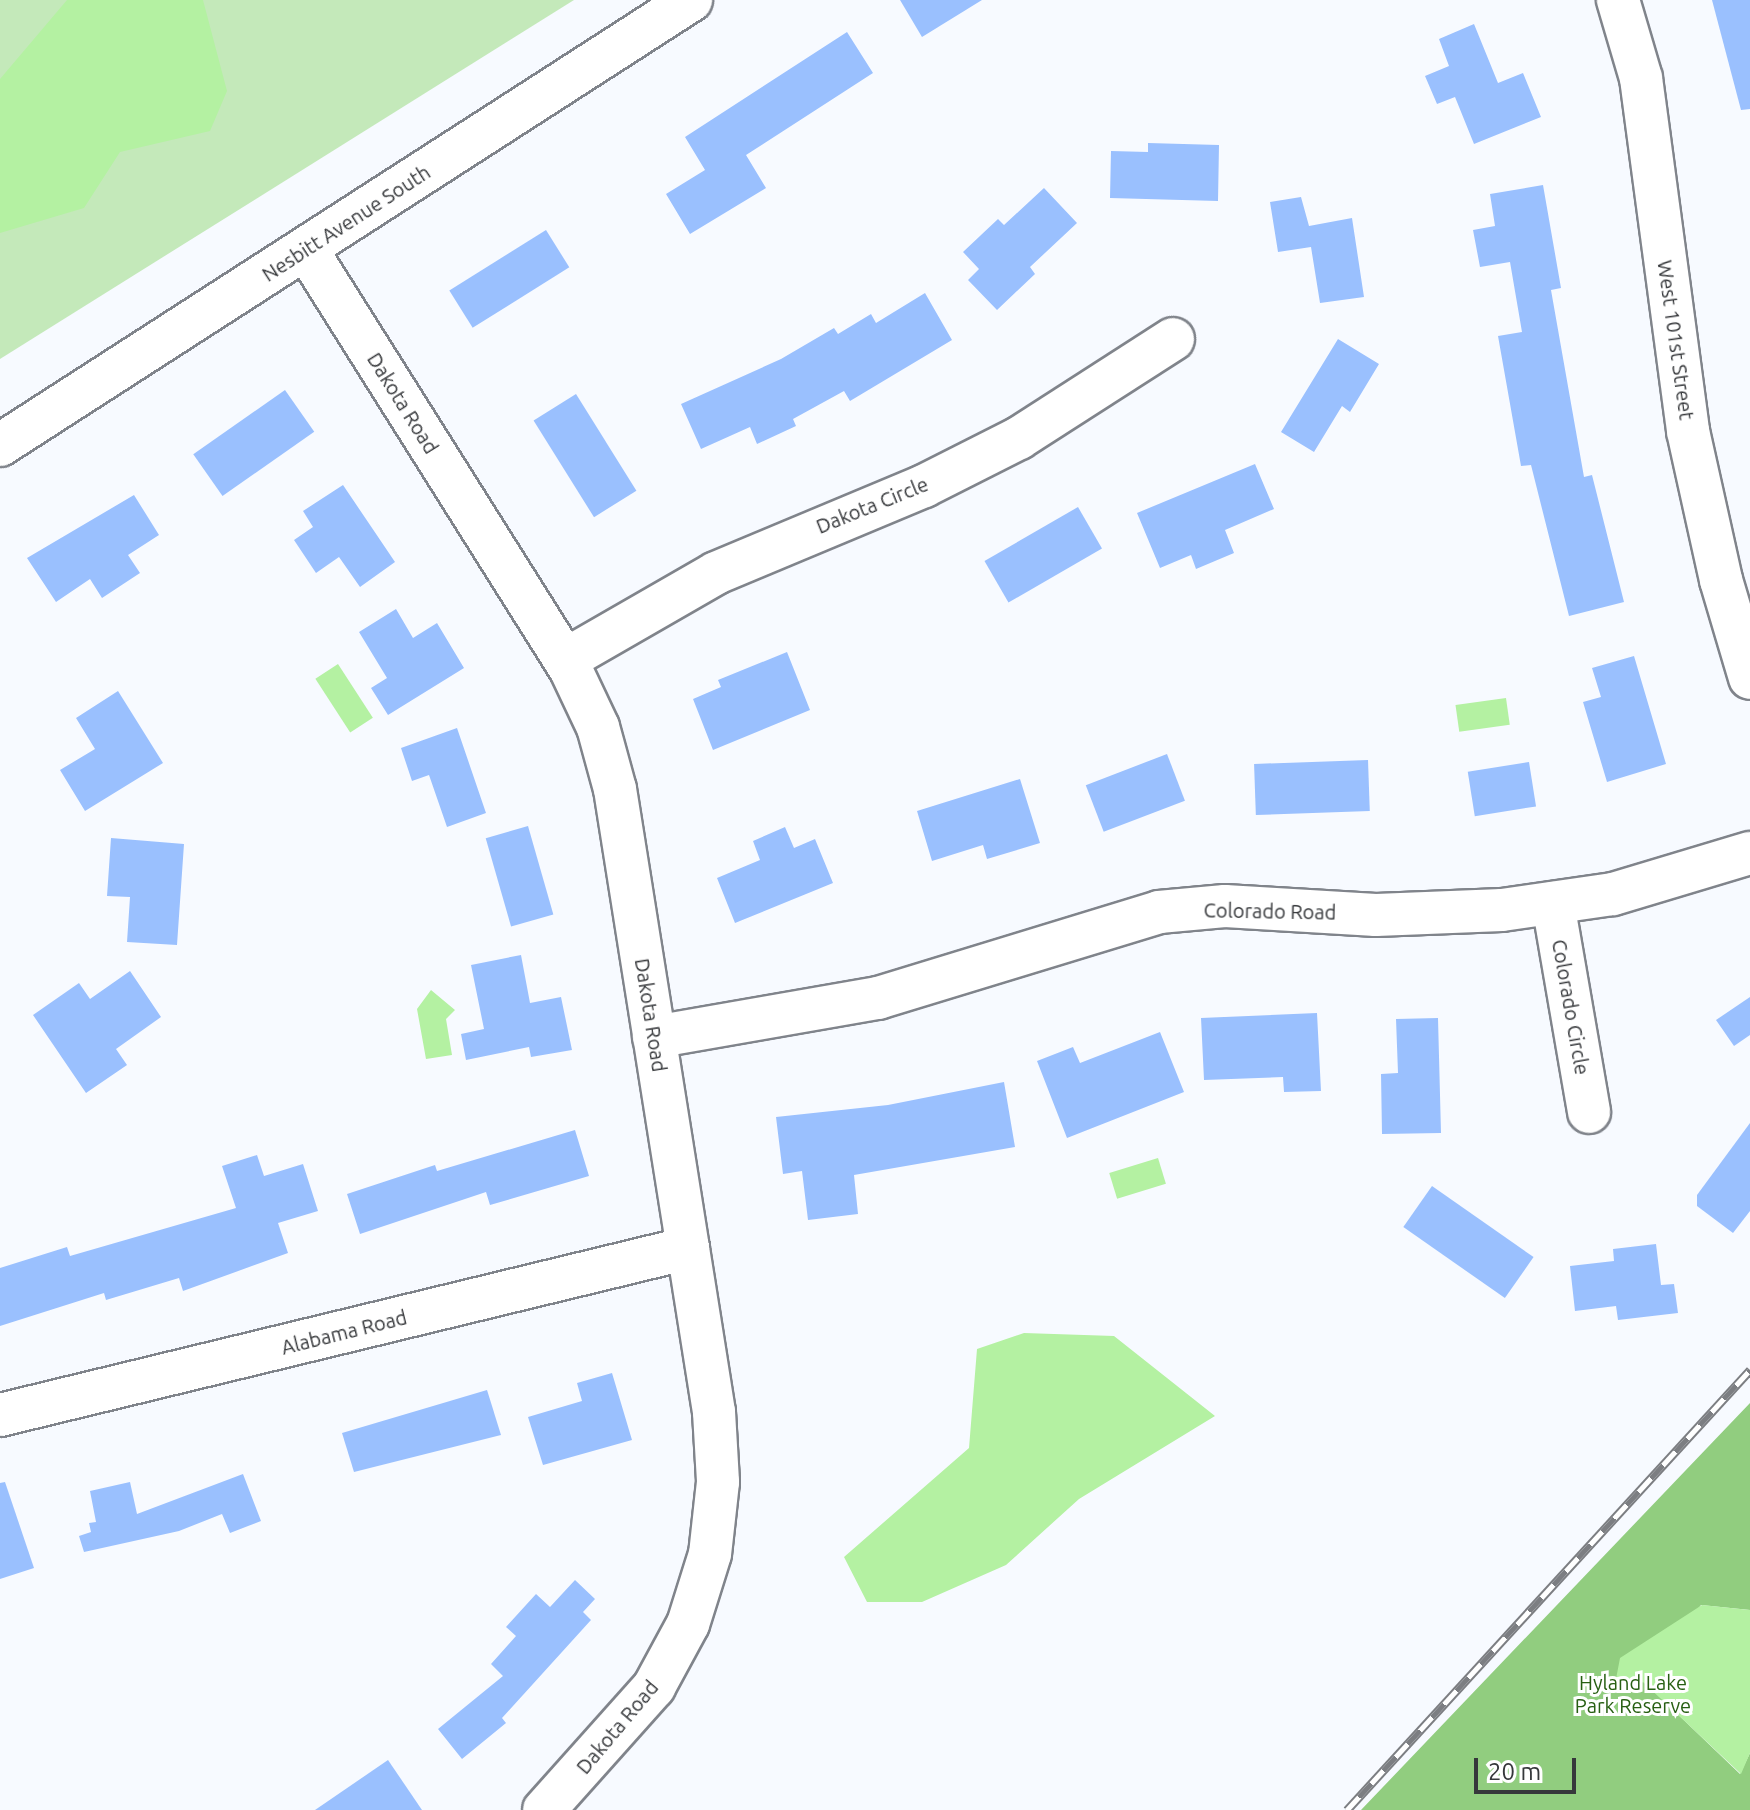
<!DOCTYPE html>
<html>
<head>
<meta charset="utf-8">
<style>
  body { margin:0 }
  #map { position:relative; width:1750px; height:1810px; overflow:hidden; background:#f7faff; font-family:Ubuntu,sans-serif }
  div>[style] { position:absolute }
  .green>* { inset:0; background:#c4e9ba }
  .forest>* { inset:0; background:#91cd7f }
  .water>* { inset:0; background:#b4f1a2; transform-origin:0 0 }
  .building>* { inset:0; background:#9ac0fe; transform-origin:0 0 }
  .roads { filter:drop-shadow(2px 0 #80848b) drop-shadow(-2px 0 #80848b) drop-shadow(0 2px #80848b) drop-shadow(0 -2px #80848b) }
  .minor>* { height:42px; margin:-21px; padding:0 21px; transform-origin:21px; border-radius:21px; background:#fff }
  .rail>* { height:9px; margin-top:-4.5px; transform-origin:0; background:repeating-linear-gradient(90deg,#fff 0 18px,#7c7e82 0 36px); box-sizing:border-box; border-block:2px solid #7c7e82 }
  span { translate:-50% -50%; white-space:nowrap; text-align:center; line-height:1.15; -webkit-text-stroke:6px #fff; paint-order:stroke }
  .street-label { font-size:20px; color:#36383b }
  .park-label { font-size:20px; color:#275f12 }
  .scale { position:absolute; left:1474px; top:1758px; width:102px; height:36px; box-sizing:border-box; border:4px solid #36383b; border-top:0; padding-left:10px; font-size:24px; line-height:28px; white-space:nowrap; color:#36383b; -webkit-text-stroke:6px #fff; paint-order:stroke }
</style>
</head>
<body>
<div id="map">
  <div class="green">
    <div style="clip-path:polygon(0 0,574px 0,0 359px)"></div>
  </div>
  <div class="forest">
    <div style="clip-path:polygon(1750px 1403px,1750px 1610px,1701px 1605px,1643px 1681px,1740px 1774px,1750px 1753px,1750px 1810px,1361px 1810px)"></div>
  </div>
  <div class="water">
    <div style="clip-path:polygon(67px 0,203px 0,227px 91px,210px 131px,120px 152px,84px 208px,0 233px,0 79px)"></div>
    <div style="left:338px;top:664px;width:64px;height:27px;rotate:57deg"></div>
    <div style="left:1506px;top:698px;width:27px;height:51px;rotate:82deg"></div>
    <div style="clip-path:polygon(431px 990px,455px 1010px,446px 1019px,452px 1055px,426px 1059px,417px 1009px)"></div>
    <div style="left:1158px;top:1158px;width:27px;height:51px;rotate:73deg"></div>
    <div style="clip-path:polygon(1024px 1333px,1114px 1336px,1215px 1416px,1079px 1499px,1006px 1565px,922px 1602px,867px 1602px,844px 1557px,969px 1448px,977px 1349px)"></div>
    <div style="clip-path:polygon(1702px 1605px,1750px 1610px,1750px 1753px,1741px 1774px,1643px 1682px,1634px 1688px,1616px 1679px,1620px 1658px)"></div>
  </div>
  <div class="building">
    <div style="clip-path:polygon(900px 0,982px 0,922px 37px)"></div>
    <div style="clip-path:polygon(1712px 0,1750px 0,1750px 109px,1741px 110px)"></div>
    <div style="clip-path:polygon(1474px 24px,1498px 83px,1523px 73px,1541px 117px,1474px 144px,1455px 97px,1437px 104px,1425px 76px,1449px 66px,1439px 39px)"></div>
    <div style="clip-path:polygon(847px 32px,873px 73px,746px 155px,766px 188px,690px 234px,666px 194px,705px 170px,685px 137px)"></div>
    <div style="clip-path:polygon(1148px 143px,1219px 145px,1218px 201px,1110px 198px,1111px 151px,1148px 152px)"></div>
    <div style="clip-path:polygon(1543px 185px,1561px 288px,1551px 290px,1584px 477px,1592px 475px,1624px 602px,1569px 616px,1531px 465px,1521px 466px,1498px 336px,1522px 332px,1510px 262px,1480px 267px,1473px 230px,1495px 226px,1490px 194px)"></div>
    <div style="clip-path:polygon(1044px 188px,1077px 223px,1030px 267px,1035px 274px,997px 310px,968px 280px,979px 269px,963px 252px,998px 219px,1004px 225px)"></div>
    <div style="clip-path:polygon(1301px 197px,1309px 226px,1352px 218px,1364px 297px,1320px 303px,1311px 247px,1278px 252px,1270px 202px)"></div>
    <div style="left:546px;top:230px;width:44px;height:114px;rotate:58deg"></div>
    <div style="clip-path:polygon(925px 293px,952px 340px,850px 401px,844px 391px,793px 419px,796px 426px,757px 444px,750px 427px,701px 449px,681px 404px,781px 359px,834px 328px,838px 334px,871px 314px,876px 323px)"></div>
    <div style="clip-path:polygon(1338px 339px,1379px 364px,1350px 412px,1342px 406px,1314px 452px,1281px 432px)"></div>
    <div style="left:285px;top:390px;width:51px;height:112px;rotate:55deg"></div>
    <div style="left:576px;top:394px;width:114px;height:50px;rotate:58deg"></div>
    <div style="clip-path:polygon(1255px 464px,1274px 509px,1225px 530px,1234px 553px,1196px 569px,1191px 555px,1160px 568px,1137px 513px)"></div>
    <div style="clip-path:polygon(343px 485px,395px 562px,360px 587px,339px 557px,316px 573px,294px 540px,313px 527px,303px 511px)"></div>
    <div style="clip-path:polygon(134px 495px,159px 535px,128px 555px,140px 573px,102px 598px,90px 579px,56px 602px,27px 558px)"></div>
    <div style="left:1078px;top:507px;width:48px;height:108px;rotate:60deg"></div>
    <div style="clip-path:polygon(396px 609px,413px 638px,437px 623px,464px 668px,388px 715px,371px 688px,387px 678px,359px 632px)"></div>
    <div style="clip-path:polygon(787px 652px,810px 710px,713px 750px,693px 699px,721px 687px,718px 680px)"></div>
    <div style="clip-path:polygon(1634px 656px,1666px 764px,1607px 782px,1583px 702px,1601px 697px,1592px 668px)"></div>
    <div style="clip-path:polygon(118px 691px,163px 763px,85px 811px,60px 770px,95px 749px,76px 718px)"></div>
    <div style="clip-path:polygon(457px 728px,486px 813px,447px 827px,429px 775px,412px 781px,401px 748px)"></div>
    <div style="left:1167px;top:754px;width:50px;height:87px;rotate:69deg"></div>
    <div style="left:1368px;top:760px;width:51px;height:114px;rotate:88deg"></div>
    <div style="left:1529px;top:762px;width:45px;height:62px;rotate:81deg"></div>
    <div style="clip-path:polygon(1020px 779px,1040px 843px,987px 859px,983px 845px,932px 861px,917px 811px)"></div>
    <div style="left:528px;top:826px;width:92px;height:44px;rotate:74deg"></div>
    <div style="clip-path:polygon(785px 827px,794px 848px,815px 839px,833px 883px,735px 923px,717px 878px,760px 860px,753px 841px)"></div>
    <div style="clip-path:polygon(111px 838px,184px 844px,177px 945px,127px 942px,130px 897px,107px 896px)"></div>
    <div style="clip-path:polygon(521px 955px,530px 1003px,561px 997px,572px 1050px,531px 1057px,529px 1047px,466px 1060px,461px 1034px,484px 1029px,471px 965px)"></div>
    <div style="clip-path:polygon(130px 971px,161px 1017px,116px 1049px,127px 1065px,86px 1093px,33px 1015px,79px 983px,90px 999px)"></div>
    <div style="clip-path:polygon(1750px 997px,1750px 1035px,1734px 1046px,1716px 1020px)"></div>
    <div style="clip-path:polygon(1317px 1013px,1321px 1091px,1284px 1092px,1283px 1077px,1204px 1080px,1201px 1018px)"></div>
    <div style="clip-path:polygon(1438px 1018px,1441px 1133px,1382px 1134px,1381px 1074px,1398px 1073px,1396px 1019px)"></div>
    <div style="clip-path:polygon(1160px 1032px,1184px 1092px,1067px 1138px,1037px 1061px,1073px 1047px,1080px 1063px)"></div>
    <div style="clip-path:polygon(1004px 1082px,1015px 1147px,854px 1175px,858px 1214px,808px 1220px,802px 1171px,783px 1174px,776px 1117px,888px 1105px)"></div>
    <div style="clip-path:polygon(1750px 1123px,1750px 1211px,1733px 1233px,1697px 1206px,1697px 1195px)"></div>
    <div style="clip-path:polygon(575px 1130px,589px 1176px,490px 1205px,486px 1192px,360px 1234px,347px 1194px,435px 1165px,437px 1171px)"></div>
    <div style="clip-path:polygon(257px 1155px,264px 1176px,303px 1164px,318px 1211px,278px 1223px,288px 1253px,183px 1291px,179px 1278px,106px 1300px,104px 1293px,0 1326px,0 1268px,67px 1247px,70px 1256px,236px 1208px,222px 1166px)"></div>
    <div style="left:1432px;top:1186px;width:124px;height:50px;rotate:35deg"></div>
    <div style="clip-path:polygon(1656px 1244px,1661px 1285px,1674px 1284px,1678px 1313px,1618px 1320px,1616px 1306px,1575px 1311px,1570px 1266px,1614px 1261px,1613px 1249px)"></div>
    <div style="clip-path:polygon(612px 1373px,632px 1440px,543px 1465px,528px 1417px,582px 1401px,577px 1383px)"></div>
    <div style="clip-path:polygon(487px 1390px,501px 1435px,354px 1472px,342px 1433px)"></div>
    <div style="clip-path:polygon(243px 1474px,261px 1521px,230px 1533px,222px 1514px,179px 1531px,84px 1552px,79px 1536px,91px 1532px,89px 1523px,96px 1522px,90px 1491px,130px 1482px,137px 1514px)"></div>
    <div style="clip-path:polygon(5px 1482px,34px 1568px,0 1579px,0 1483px)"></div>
    <div style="clip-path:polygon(575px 1580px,595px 1599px,583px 1612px,591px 1620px,502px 1718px,506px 1723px,462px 1759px,438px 1729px,503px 1676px,491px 1664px,516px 1636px,506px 1627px,536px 1594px,550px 1607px)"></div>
    <div style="clip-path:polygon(388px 1760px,422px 1810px,315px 1810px)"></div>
  </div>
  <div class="roads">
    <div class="minor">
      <div style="left:1618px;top:0;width:81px;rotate:73.6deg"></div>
      <div style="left:1641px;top:78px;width:356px;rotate:82.4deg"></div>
      <div style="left:1688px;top:431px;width:153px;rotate:77.5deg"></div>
      <div style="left:1721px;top:580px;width:102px;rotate:73.5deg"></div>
      <div style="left:306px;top:249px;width:497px;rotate:57.8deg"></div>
      <div style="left:571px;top:670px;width:63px;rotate:64.7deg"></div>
      <div style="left:598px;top:727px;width:64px;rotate:74.7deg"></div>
      <div style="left:615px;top:789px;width:631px;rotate:80.97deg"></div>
      <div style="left:714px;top:1412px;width:70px;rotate:86.7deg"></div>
      <div style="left:718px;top:1482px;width:72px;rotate:96.3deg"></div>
      <div style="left:710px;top:1554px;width:73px;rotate:107.4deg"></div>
      <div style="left:688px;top:1624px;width:72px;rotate:118.4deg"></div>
      <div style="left:654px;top:1687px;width:165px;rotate:131.8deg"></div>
      <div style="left:0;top:445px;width:822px;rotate:-32.78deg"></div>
      <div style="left:565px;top:660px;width:174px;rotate:-29.9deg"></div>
      <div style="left:716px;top:573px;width:225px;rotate:-22.7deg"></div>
      <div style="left:924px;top:486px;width:106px;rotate:-26.8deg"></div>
      <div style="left:1019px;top:438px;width:183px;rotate:-32.7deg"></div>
      <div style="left:1553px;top:903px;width:212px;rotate:80.2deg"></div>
      <div style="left:654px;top:1037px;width:227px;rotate:-9.9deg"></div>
      <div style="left:878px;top:998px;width:294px;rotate:-17deg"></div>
      <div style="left:1159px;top:912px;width:66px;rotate:-5.2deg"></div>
      <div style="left:1225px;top:906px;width:151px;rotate:3.4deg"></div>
      <div style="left:1376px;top:915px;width:126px;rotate:-2.3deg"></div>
      <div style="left:1502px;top:910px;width:112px;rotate:-8.2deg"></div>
      <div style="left:1613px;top:894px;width:143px;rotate:-16.7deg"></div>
      <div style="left:0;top:1415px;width:708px;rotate:-13.64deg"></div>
    </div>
  </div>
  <div class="rail">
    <div style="left:1347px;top:1810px;width:597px;rotate:-47.51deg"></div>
  </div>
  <div class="street-label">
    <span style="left:346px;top:223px;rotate:-33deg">Nesbitt Avenue South</span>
    <span style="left:1676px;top:340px;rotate:82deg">West 101st Street</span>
    <span style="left:403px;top:403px;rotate:58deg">Dakota Road</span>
    <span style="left:872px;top:505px;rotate:-22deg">Dakota Circle</span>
    <span style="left:1270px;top:911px;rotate:1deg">Colorado Road</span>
    <span style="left:1571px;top:1007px;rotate:80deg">Colorado Circle</span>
    <span style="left:651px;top:1015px;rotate:81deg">Dakota Road</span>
    <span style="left:344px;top:1332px;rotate:-14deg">Alabama Road</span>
    <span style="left:617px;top:1727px;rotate:-50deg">Dakota Road</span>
  </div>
  <div class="park-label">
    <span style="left:1633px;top:1694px">Hyland Lake<br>Park Reserve</span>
  </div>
  <div class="scale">20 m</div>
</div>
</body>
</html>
